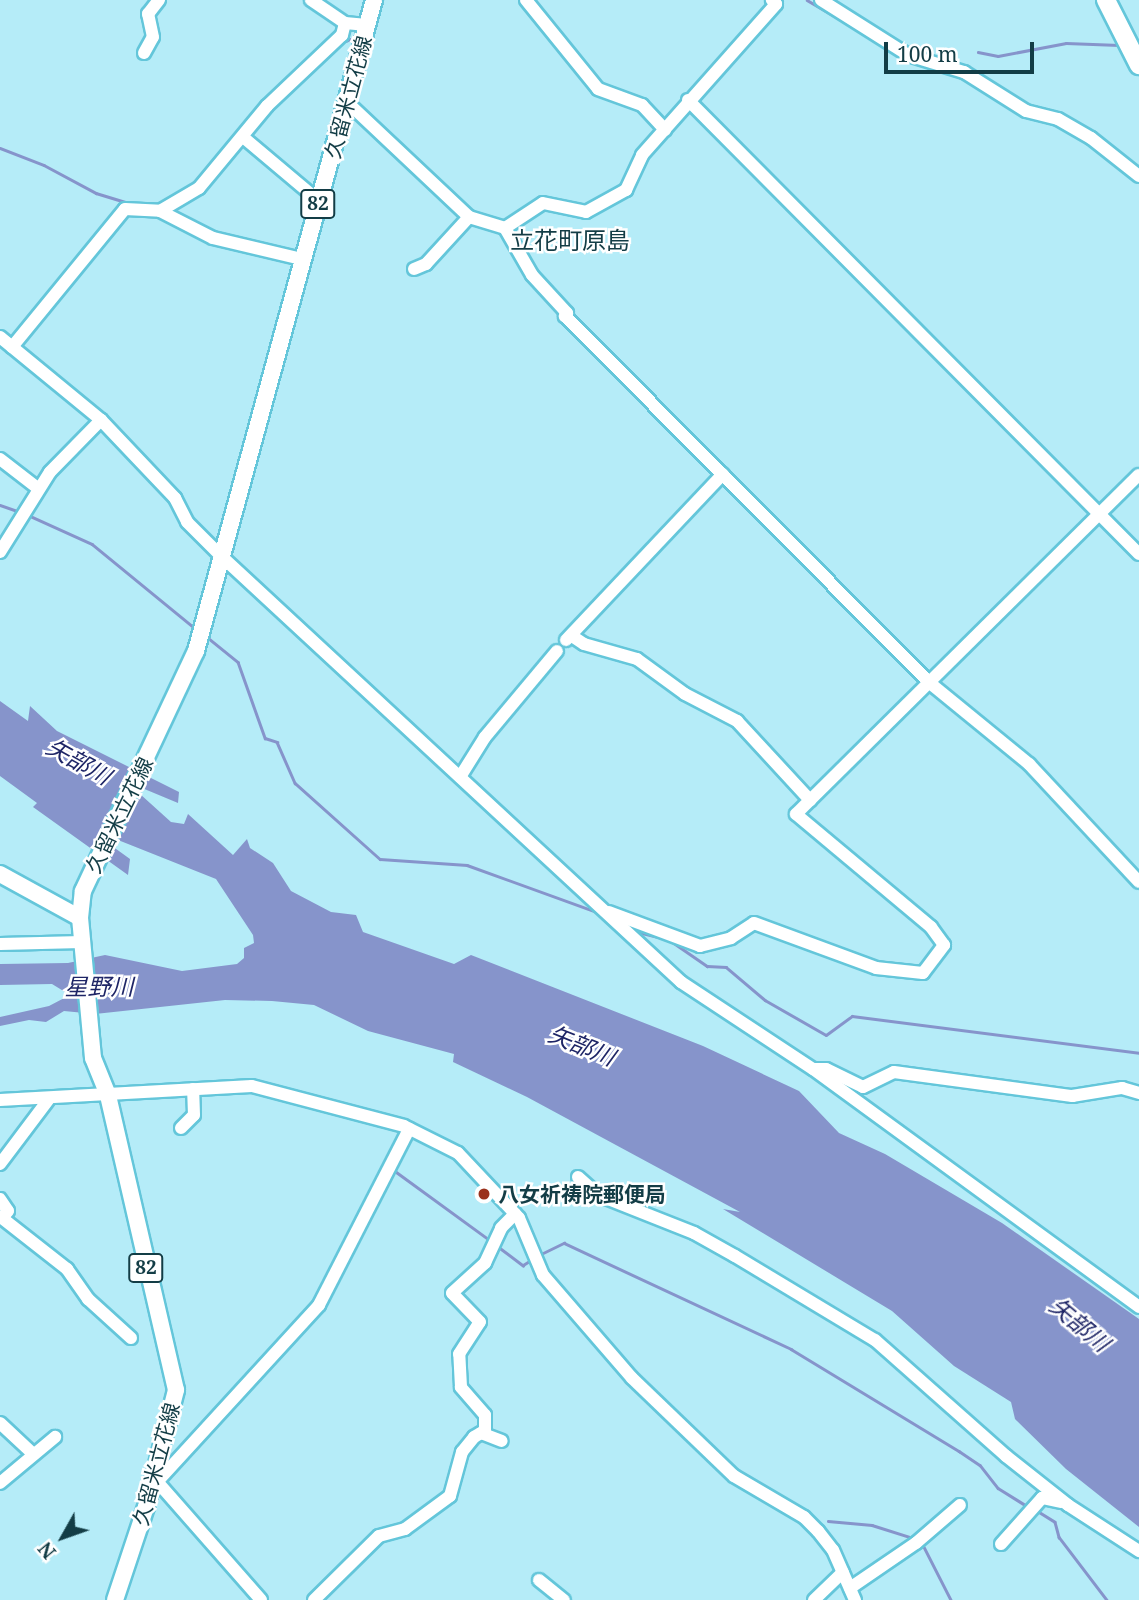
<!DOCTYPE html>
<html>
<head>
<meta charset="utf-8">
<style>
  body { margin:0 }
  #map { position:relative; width:1139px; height:1600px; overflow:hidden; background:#b5ecf8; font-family:"Noto Serif","Noto Sans JP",serif }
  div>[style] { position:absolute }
  .water>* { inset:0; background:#8694cb }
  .stream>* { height:2.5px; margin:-1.25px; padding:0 1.25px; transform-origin:1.25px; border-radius:1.25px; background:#8694cb }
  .roads { filter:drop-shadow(2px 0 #64c6da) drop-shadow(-2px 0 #64c6da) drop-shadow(0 2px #64c6da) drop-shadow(0 -2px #64c6da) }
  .minor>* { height:12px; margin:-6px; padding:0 6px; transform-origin:6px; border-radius:6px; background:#fff }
  .major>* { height:16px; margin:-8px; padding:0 8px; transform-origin:8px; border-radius:8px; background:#fff }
  .highway>* { height:18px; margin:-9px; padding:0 9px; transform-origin:9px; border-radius:9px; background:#fff }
  .dots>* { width:19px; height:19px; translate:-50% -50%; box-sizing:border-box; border:4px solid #fff; border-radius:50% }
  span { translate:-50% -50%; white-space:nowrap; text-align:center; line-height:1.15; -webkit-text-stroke:5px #fff; paint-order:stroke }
  .shield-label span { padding:2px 5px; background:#fff; border:2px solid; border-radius:5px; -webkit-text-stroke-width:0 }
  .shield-label { font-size:19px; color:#133d46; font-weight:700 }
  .street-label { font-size:21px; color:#133d46 }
  .poi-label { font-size:21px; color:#133d46; font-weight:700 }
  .left { translate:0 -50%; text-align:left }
  .water-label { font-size:23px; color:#1e2566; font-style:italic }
  .quarter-label { font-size:24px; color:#133d46 }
  .north { position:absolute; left:28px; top:1502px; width:70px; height:70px; -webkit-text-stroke:5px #fff; paint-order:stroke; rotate:230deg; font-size:19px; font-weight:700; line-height:28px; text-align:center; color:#133d46 }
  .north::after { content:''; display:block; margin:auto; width:24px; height:32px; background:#133d46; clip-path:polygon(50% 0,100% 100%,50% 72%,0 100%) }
  .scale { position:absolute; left:884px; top:42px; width:150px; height:32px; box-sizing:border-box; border:4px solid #133d46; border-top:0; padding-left:9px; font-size:21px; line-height:24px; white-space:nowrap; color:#133d46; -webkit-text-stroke:5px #fff; paint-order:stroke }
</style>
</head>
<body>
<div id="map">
  <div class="water">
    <div style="clip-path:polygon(0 701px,28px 721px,30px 706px,57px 731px,179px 792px,178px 803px,142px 788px,140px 794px,171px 822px,184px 824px,188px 814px,233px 855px,247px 839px,250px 848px,273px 863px,291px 891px,331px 912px,356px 915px,363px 932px,454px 964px,471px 955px,703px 1046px,799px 1091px,839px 1133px,885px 1154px,1002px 1223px,1139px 1319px,1139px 1527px,1066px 1469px,1015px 1419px,1011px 1402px,954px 1366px,892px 1311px,723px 1209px,740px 1212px,527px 1097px,453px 1062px,454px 1054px,368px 1031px,314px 1005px,272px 1001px,225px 1000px,95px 1014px,64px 1011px,46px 1022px,29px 1020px,0 1026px,0 1017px,49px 1006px,70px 995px,52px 984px,0 985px,0 964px,68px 963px,105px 955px,182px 971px,237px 964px,244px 958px,244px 948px,254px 943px,253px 935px,216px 879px,118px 840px,112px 846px,130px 859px,128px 875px,33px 807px,37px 803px,0 776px)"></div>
  </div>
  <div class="stream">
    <div style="left:807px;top:0;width:45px;rotate:30.5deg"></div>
    <div style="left:346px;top:41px;width:4px;rotate:-27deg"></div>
    <div style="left:978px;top:52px;width:20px;rotate:11deg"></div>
    <div style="left:998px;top:56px;width:69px;rotate:-10.8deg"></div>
    <div style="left:1066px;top:43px;width:53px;rotate:2.2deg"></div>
    <div style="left:0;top:148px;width:47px;rotate:21.1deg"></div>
    <div style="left:44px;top:165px;width:59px;rotate:28.3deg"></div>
    <div style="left:96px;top:193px;width:38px;rotate:17deg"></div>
    <div style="left:0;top:505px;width:21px;rotate:19deg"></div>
    <div style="left:30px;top:516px;width:68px;rotate:24.3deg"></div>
    <div style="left:92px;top:544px;width:134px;rotate:39.3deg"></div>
    <div style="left:207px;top:637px;width:40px;rotate:39deg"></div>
    <div style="left:238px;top:662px;width:81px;rotate:70.4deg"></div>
    <div style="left:265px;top:738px;width:13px;rotate:18deg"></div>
    <div style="left:277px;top:742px;width:45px;rotate:66.3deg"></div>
    <div style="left:295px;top:783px;width:114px;rotate:41.8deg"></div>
    <div style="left:380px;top:859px;width:87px;rotate:3.9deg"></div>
    <div style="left:467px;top:865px;width:138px;rotate:19.9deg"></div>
    <div style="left:634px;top:931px;width:32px;rotate:14deg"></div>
    <div style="left:671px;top:941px;width:44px;rotate:34.8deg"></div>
    <div style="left:707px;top:966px;width:19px;rotate:3deg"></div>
    <div style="left:726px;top:967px;width:51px;rotate:40.2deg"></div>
    <div style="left:765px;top:1000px;width:70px;rotate:29.8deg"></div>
    <div style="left:826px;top:1035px;width:32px;rotate:-36deg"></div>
    <div style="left:852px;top:1016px;width:289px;rotate:7.3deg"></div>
    <div style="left:395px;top:1171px;width:119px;rotate:36.1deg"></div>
    <div style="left:496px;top:1245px;width:34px;rotate:37deg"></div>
    <div style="left:523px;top:1265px;width:9px;rotate:-32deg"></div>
    <div style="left:539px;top:1255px;width:28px;rotate:-26deg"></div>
    <div style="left:564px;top:1243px;width:251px;rotate:25deg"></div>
    <div style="left:791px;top:1349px;width:197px;rotate:31.3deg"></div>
    <div style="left:959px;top:1451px;width:25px;rotate:34deg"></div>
    <div style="left:980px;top:1465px;width:29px;rotate:52deg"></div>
    <div style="left:998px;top:1488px;width:38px;rotate:32deg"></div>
    <div style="left:1036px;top:1510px;width:22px;rotate:32deg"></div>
    <div style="left:1055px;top:1522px;width:16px;rotate:75deg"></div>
    <div style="left:1059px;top:1537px;width:79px;rotate:52.7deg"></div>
    <div style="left:828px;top:1521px;width:44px;rotate:5.2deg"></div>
    <div style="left:872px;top:1525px;width:43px;rotate:17.6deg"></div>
    <div style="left:922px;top:1543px;width:64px;rotate:63deg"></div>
  </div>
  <div class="roads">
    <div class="minor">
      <div style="left:311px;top:0;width:41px;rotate:34.1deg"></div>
      <div style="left:526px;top:0;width:114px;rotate:51deg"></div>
      <div style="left:598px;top:89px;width:47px;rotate:20deg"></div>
      <div style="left:642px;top:105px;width:34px;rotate:47deg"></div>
      <div style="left:821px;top:0;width:103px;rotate:32.3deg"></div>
      <div style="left:908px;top:55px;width:59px;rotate:16.9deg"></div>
      <div style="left:964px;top:72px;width:73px;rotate:32.2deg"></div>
      <div style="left:1026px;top:111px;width:33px;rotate:14deg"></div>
      <div style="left:1058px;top:119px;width:38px;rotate:30deg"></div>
      <div style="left:1091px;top:138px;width:61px;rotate:38.4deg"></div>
      <div style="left:144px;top:53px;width:18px;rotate:-61deg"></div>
      <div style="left:153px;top:37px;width:24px;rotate:-102deg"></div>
      <div style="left:148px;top:14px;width:18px;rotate:-52deg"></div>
      <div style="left:688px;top:100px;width:640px;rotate:45.19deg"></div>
      <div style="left:347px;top:102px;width:168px;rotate:43.3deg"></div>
      <div style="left:469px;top:217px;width:38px;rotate:17deg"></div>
      <div style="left:505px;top:228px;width:54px;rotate:60.1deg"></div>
      <div style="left:532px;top:275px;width:52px;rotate:47.4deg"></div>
      <div style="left:567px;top:313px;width:4px;rotate:124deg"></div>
      <div style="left:565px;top:316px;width:519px;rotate:45.16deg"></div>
      <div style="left:931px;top:684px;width:127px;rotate:39.2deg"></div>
      <div style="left:1029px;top:764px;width:161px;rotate:47deg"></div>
      <div style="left:243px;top:137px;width:99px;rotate:40.1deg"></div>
      <div style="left:160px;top:211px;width:45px;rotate:-30.5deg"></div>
      <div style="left:199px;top:188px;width:107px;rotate:-50.3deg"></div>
      <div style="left:267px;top:106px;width:103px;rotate:-43.4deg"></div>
      <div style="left:342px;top:35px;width:12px;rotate:-76deg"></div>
      <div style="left:345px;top:23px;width:22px;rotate:5deg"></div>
      <div style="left:505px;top:228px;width:45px;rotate:-33.3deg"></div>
      <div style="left:543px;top:203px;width:44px;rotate:11.8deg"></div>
      <div style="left:586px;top:212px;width:46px;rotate:-28.8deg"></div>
      <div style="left:626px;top:190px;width:38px;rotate:-65deg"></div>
      <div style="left:642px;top:155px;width:202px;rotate:-48.4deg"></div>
      <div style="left:776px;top:4px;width:6px;rotate:-135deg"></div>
      <div style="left:414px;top:269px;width:13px;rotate:-23deg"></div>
      <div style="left:426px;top:264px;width:64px;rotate:-47.5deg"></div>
      <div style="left:0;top:337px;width:131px;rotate:39.4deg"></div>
      <div style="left:101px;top:420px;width:108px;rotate:46.5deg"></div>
      <div style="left:175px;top:498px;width:27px;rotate:63deg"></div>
      <div style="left:187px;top:522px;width:45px;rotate:45deg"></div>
      <div style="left:219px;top:554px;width:630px;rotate:42.81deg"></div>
      <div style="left:681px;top:982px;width:158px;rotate:33.4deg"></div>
      <div style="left:813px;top:1069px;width:404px;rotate:36.1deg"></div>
      <div style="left:12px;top:347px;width:178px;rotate:-50.7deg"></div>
      <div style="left:125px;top:209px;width:35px;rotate:3deg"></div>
      <div style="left:160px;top:211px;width:59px;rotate:27deg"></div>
      <div style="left:213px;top:238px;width:91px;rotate:13.3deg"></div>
      <div style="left:0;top:459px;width:49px;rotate:37.6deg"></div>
      <div style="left:0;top:552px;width:94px;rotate:-58deg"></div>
      <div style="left:50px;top:472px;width:73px;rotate:-45.6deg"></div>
      <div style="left:572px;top:636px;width:14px;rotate:34deg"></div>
      <div style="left:584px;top:644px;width:55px;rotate:15.8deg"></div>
      <div style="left:637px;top:659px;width:59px;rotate:36.1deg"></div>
      <div style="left:685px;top:694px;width:59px;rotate:27.4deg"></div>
      <div style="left:737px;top:721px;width:108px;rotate:47.3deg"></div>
      <div style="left:566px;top:640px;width:228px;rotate:-46.6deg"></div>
      <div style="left:460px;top:777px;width:47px;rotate:-58deg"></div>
      <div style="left:485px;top:737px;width:112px;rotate:-50.1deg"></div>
      <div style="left:609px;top:912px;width:97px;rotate:20.5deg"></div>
      <div style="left:700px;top:946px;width:32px;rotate:-14deg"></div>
      <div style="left:731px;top:938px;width:27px;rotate:-33deg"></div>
      <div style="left:754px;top:923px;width:130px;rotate:20.2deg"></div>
      <div style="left:876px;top:968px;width:47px;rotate:6.1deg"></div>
      <div style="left:923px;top:973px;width:35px;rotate:-53deg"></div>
      <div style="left:944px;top:945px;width:22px;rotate:-126deg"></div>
      <div style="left:931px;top:927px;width:176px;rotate:-140.1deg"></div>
      <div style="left:796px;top:814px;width:482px;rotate:-44.7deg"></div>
      <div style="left:0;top:944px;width:82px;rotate:-1.4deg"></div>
      <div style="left:814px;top:1069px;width:12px"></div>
      <div style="left:826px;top:1069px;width:41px;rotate:25.9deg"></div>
      <div style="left:863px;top:1087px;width:34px;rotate:-26deg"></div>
      <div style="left:894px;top:1072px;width:180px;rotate:7.7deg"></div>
      <div style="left:1072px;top:1096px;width:51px;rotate:-9.1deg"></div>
      <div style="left:1122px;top:1088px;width:18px;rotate:16deg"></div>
      <div style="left:0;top:1100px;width:252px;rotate:-3.2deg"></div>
      <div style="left:252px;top:1086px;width:157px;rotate:14.7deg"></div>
      <div style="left:404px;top:1126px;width:60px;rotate:26.6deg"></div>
      <div style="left:458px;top:1153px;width:89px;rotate:46.8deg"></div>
      <div style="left:519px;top:1218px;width:62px;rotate:67.2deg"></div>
      <div style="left:543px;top:1275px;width:136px;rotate:49.2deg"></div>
      <div style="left:632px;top:1378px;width:141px;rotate:43.9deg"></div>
      <div style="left:734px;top:1476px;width:81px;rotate:30.4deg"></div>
      <div style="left:804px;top:1517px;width:20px;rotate:45deg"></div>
      <div style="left:818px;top:1531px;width:24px;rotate:52deg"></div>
      <div style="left:833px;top:1550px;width:55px;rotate:66.3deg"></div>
      <div style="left:181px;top:1128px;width:18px;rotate:-45deg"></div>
      <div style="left:194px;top:1115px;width:26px;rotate:-92deg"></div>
      <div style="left:0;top:1164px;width:80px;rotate:-53.1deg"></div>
      <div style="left:578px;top:1177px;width:27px;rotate:42deg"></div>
      <div style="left:598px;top:1195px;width:103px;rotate:21.6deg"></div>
      <div style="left:694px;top:1233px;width:47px;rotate:29.3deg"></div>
      <div style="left:735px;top:1256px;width:163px;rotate:31deg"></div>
      <div style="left:875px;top:1340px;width:175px;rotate:41.5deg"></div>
      <div style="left:1006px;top:1456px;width:79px;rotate:38.3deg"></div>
      <div style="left:1068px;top:1505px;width:85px;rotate:32.9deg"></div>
      <div style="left:0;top:1199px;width:14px;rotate:56deg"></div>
      <div style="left:8px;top:1211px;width:9px;rotate:131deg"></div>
      <div style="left:2px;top:1218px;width:83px;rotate:38.1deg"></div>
      <div style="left:67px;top:1269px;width:37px;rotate:55deg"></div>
      <div style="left:88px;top:1299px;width:58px;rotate:42.2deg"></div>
      <div style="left:0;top:1423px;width:42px;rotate:43.1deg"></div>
      <div style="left:485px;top:1434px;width:19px;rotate:-90deg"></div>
      <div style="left:485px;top:1415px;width:37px;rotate:-131deg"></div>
      <div style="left:461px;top:1387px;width:33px;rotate:-93deg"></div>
      <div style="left:459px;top:1354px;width:38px;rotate:-57deg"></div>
      <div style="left:480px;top:1322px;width:40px;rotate:-134deg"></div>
      <div style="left:452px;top:1293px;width:45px;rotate:-42.3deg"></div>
      <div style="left:485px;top:1263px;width:38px;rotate:-65deg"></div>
      <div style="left:501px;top:1228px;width:20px;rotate:-45deg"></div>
      <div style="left:154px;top:1478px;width:162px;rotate:48.7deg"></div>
      <div style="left:157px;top:1482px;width:240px;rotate:-47.5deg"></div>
      <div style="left:319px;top:1305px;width:198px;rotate:-62.9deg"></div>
      <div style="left:0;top:1483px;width:72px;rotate:-39.9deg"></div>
      <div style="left:1001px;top:1544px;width:62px;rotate:-48.3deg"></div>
      <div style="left:1042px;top:1498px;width:19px;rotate:12deg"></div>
      <div style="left:539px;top:1580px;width:32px;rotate:39deg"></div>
      <div style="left:850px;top:1588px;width:80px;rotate:-34.3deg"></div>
      <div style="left:916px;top:1543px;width:58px;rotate:-40.8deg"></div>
      <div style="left:314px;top:1600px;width:91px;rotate:-44.6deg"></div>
      <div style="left:379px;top:1536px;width:27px;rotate:-15deg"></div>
      <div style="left:405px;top:1529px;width:56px;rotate:-36.3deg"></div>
      <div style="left:450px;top:1496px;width:46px;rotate:-74.7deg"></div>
      <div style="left:462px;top:1452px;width:19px;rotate:-51deg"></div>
      <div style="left:474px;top:1437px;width:8px;rotate:-30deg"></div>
      <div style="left:481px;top:1433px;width:22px;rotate:21deg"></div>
      <div style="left:814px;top:1600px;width:40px;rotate:-44deg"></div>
    </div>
    <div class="major">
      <div style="left:0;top:874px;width:91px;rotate:28.8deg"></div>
      <div style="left:115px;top:1600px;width:98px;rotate:-71.6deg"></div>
      <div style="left:146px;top:1507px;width:121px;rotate:-75.6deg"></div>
      <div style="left:176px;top:1390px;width:303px;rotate:-103deg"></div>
      <div style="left:108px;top:1095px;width:40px;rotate:-112deg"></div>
      <div style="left:93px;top:1058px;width:141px;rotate:-95.3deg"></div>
      <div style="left:80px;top:918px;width:27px;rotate:-84deg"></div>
      <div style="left:83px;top:891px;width:265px;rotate:-64.8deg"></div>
      <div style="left:196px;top:651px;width:675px;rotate:-74.71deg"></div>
    </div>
    <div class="highway">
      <div style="left:1106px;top:0;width:73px;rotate:63.1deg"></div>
    </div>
  </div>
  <div class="dots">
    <div style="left:484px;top:1194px;background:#9a311c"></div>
  </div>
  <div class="shield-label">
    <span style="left:318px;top:204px">82</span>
    <span style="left:146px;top:1268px">82</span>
  </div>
  <div class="street-label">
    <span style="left:348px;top:97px;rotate:-75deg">久留米立花線</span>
    <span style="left:119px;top:815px;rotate:-64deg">久留米立花線</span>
    <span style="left:156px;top:1464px;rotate:-75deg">久留米立花線</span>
  </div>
  <div class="poi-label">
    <span class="left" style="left:498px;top:1194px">八女祈祷院郵便局</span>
  </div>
  <div class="water-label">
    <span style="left:79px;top:761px;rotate:29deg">矢部川</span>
    <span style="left:99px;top:986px">星野川</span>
    <span style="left:582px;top:1045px;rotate:22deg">矢部川</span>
    <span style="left:1080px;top:1324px;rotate:40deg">矢部川</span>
  </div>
  <div class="quarter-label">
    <span style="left:570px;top:240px">立花町原島</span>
  </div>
  <div class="north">N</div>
  <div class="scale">100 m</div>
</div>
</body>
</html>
